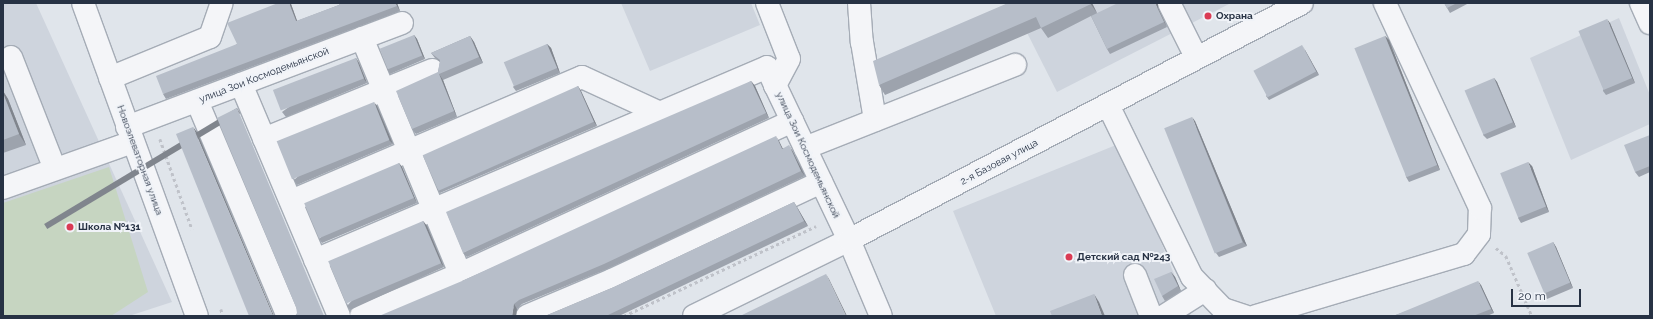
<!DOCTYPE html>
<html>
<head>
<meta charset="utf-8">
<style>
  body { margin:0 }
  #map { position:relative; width:1653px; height:319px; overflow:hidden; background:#e0e5eb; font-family:Raleway,sans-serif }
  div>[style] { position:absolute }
  .built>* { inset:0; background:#ced4dd }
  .green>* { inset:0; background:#c6d5c1 }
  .path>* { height:2.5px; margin-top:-1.25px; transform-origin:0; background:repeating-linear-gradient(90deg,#bfc2c9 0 3px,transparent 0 6px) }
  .roads { filter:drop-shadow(1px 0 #a5acb6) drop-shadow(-1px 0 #a5acb6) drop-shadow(0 1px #a5acb6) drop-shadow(0 -1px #a5acb6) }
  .minor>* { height:22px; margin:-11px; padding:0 11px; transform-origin:11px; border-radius:11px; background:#f4f5f8 }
  .wall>* { inset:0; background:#9da3ad }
  .shaded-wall>* { inset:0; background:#80858d; transform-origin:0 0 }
  .building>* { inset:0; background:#b7bec9; transform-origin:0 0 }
  .dots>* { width:11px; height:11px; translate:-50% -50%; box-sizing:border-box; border:2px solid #f0f3f8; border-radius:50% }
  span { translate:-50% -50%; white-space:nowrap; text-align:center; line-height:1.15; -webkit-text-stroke:4px #f0f3f8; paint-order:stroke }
  .poi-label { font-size:10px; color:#273244; font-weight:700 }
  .left { translate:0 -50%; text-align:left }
  .street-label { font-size:10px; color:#273244 }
  .frame { position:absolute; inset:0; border:4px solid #273244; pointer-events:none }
  .scale { position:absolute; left:1511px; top:289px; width:70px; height:18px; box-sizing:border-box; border:2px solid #273244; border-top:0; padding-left:5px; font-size:12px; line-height:14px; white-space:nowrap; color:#273244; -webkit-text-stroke:3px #f0f3f8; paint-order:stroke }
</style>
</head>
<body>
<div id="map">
  <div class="built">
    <div style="clip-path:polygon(3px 3px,36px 3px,172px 302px,129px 316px,3px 316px)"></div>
    <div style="clip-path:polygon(621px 3px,751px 3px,760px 25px,650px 71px)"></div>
    <div style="clip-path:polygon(1012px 3px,1231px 3px,1057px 92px)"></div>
    <div style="clip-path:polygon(1619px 18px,1650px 95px,1650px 124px,1571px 160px,1530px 58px)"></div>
    <div style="clip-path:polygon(1121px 143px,1191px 316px,996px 316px,953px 211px)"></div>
  </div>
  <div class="green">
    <div style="clip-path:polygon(109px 167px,148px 292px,111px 316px,3px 316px,3px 203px)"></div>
  </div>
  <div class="path">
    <div style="left:160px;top:139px;width:96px;rotate:70.4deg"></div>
    <div style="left:1496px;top:248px;width:13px;rotate:39deg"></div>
    <div style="left:1506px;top:256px;width:65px;rotate:66.6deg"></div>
    <div style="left:221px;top:309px;width:7px;rotate:74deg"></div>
    <div style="left:624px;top:316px;width:212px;rotate:-25.1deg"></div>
  </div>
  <div class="roads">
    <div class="minor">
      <div style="left:83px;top:3px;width:333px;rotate:70deg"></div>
      <div style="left:767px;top:3px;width:60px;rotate:68.6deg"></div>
      <div style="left:789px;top:59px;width:30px;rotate:118deg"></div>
      <div style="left:775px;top:85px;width:172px;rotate:64.5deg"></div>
      <div style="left:849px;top:240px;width:82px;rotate:67.2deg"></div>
      <div style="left:859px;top:3px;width:39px;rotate:86deg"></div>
      <div style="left:862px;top:42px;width:79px;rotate:80.5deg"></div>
      <div style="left:1169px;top:3px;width:60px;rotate:63.4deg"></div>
      <div style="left:1641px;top:3px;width:22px;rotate:66deg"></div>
      <div style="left:362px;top:38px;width:256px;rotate:67.4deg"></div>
      <div style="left:11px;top:57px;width:120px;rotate:68.6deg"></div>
      <div style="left:110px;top:78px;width:108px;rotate:-22.3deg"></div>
      <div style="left:210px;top:37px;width:36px;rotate:-71deg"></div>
      <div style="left:241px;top:84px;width:252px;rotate:67.1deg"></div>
      <div style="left:197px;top:101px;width:233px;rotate:67.1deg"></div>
      <div style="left:1108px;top:105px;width:191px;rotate:64deg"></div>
      <div style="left:1192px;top:277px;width:45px;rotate:45.9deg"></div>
      <div style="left:1223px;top:309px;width:23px;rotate:18deg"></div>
      <div style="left:127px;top:127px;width:294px;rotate:-20.7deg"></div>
      <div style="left:264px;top:139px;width:182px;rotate:-22.3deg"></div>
      <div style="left:805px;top:148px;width:226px;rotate:-21.6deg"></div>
      <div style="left:3px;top:188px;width:137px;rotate:-19.6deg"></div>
      <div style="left:291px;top:201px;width:316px;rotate:-23.1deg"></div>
      <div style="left:582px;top:77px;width:86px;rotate:24.8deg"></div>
      <div style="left:315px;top:260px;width:491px;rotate:-23.1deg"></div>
      <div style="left:767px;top:67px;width:20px;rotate:66deg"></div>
      <div style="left:1135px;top:275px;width:44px;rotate:68.7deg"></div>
      <div style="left:361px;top:316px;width:108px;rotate:-23deg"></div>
      <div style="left:460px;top:274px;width:366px;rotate:-24.7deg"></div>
      <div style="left:527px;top:316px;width:92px;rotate:-23deg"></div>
      <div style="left:612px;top:280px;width:231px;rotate:-25.1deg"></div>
      <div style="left:694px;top:316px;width:173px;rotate:-26.1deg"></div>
      <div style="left:849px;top:240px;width:511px;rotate:-27.62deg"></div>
      <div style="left:1164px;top:316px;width:49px;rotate:-32.4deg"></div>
      <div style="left:1256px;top:316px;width:217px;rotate:-16.6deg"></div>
      <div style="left:1464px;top:254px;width:25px;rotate:-53deg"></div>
      <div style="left:1479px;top:234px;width:26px;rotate:-88deg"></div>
      <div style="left:1480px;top:208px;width:226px;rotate:-114.9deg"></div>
    </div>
  </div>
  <div class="wall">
    <div style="clip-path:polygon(397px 3px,400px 11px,166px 99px,163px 94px,237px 44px,291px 4px,297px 21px,339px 5px)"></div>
    <div style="clip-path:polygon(1008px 3px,1092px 3px,1097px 13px,1158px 8px,1167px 27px,1110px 54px,1107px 49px,1091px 16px,1048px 38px,1041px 28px,885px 95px,879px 85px)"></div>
    <div style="clip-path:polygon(1444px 3px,1469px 3px,1450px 13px)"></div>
    <div style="clip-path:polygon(1610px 23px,1635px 83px,1606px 95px,1603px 91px)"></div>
    <div style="clip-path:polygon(414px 35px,417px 39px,425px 59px,390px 74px,387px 69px)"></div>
    <div style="clip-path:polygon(470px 36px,474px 42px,483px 63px,443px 80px,457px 117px,416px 134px,412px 129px,438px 72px,440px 62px,435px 58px,431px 53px)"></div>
    <div style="clip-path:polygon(1385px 36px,1389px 40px,1440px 170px,1409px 182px,1406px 177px)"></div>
    <div style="clip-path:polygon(547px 44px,551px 48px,560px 73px,516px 91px,513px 87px)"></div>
    <div style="clip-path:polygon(1305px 50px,1319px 75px,1269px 100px,1266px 96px)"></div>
    <div style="clip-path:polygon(356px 58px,359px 63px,367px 83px,286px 117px,282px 112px)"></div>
    <div style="clip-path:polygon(1494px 78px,1497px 82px,1516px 127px,1487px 139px,1483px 135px)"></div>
    <div style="clip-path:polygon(751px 81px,755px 86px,769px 118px,467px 257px,463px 253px)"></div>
    <div style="clip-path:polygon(578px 86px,581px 91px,597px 126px,440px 193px,437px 189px)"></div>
    <div style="clip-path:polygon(3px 91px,8px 99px,26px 145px,3px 153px)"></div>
    <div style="clip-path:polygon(377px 106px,393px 144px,297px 185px,294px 180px)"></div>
    <div style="clip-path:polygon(1195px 121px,1247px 246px,1219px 257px,1216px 253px)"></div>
    <div style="clip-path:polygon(1650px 135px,1650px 172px,1639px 177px,1635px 172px)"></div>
    <div style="clip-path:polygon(779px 141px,782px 148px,792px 150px,805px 176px,607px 269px,522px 304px,517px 309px,462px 281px)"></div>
    <div style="clip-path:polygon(399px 163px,402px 167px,417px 203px,322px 243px,319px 239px)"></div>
    <div style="clip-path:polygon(1532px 166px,1549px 212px,1521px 223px,1518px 218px)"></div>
    <div style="clip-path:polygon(794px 202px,808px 226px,619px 316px,545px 316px,614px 287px)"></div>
    <div style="clip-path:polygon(423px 221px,427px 226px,444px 267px,350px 310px,347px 306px)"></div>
    <div style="clip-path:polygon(1553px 242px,1556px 247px,1573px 288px,1547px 299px,1544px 294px)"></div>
    <div style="clip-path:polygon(1171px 272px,1175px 277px,1181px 291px,1165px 301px,1162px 296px)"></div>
    <div style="clip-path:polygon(1481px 285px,1494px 313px,1487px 316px,1393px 316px)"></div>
  </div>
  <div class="shaded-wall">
    <div style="clip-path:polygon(289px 3px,291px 4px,299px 26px,296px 21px)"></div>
    <div style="clip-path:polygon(395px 3px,397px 3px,400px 11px,397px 6px)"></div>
    <div style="clip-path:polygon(1090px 3px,1092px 3px,1097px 13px)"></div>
    <div style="clip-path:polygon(1155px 3px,1158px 3px,1158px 8px,1167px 27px,1164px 22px)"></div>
    <div style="clip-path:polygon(1607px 19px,1610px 23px,1635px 83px,1632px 78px)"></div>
    <div style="clip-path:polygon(414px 35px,417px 39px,425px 59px,422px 55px)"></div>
    <div style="clip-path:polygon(470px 36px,474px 42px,483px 63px,479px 57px)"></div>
    <div style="clip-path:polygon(1385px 36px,1389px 40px,1440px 170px,1437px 165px)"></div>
    <div style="clip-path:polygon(547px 44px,551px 48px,560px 73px,557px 68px)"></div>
    <div style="clip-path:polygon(1302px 45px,1305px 50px,1319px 75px,1316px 71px)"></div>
    <div style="clip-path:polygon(356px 58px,359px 63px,367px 83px,364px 79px)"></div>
    <div style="clip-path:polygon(439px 74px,443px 80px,457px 117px,454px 111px)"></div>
    <div style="clip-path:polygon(1494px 78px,1497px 82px,1516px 127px,1513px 122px)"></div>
    <div style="clip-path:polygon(751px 81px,755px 86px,769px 118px,766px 113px)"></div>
    <div style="clip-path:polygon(578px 86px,581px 91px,597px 126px,594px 122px)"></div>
    <div style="clip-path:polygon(3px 91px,8px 99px,26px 145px,19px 134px,3px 93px)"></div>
    <div style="clip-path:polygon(374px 102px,377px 106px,393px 144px,389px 140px)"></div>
    <div style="left:237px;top:108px;width:6px;height:225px;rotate:59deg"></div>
    <div style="clip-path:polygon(1192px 117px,1195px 121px,1247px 246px,1243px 242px)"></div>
    <div style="clip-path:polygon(193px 127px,197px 132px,274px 316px,273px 316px)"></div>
    <div style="clip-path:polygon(776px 136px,779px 141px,785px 153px,782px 149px)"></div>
    <div style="clip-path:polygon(789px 145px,792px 150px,805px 176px,801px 171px)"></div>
    <div style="clip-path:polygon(1528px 162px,1532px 166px,1549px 212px,1546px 207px)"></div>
    <div style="clip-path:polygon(399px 163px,402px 167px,417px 203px,414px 198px)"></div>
    <div style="clip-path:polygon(794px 202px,797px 207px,808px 226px,804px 221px)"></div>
    <div style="clip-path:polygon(423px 221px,427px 226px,444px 267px,441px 263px)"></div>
    <div style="clip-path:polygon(1553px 242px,1556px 247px,1573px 288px,1570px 283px)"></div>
    <div style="clip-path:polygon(1171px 272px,1175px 277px,1181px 291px,1178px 286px)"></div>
    <div style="clip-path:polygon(826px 274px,829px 279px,847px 316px,846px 316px)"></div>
    <div style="clip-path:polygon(1478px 281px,1481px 285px,1494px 313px,1491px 309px)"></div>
    <div style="clip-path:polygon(1094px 294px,1099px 302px,1105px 316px,1102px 316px)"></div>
    <div style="clip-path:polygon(514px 304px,517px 309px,516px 316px,512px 316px)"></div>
  </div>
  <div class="building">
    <div style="clip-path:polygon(278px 3px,289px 3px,296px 21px,339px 5px,339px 3px,395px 3px,397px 6px,163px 94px,156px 76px,237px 44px,227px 23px)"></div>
    <div style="clip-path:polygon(1008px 3px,1090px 3px,1091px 4px,1041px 28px,1036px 17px,879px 85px,873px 61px)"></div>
    <div style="clip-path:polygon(1118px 3px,1155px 3px,1164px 22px,1107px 49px,1091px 16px)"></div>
    <div style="clip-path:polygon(1444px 3px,1457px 3px,1447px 8px)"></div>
    <div style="left:1607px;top:19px;width:64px;height:31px;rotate:67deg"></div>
    <div style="left:414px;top:35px;width:22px;height:37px;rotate:68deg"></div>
    <div style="clip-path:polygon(470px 36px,479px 57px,439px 74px,454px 111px,412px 129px,396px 91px,438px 72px,440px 60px,431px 53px)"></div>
    <div style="left:1385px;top:36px;width:139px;height:33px;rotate:68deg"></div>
    <div style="left:547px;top:44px;width:26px;height:47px;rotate:67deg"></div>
    <div style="left:1302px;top:45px;width:30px;height:55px;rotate:62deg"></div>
    <div style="left:356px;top:58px;width:22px;height:89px;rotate:69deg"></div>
    <div style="left:1494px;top:78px;width:48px;height:32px;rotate:67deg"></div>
    <div style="clip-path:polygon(751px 81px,766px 113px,463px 253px,446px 212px)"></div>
    <div style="left:578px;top:86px;width:39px;height:170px;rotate:66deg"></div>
    <div style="clip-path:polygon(3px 93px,19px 134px,3px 140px)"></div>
    <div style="left:374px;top:102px;width:41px;height:105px;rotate:68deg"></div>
    <div style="clip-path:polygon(237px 108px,324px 316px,295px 316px,297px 313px,296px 307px,217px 118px)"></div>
    <div style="left:1192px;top:117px;width:135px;height:30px;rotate:68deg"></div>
    <div style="clip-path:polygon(193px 127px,273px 316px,249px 316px,176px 134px)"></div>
    <div style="clip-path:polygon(1650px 135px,1650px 166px,1635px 172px,1624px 145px)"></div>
    <div style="clip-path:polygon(776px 136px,782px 149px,789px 145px,801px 171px,604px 264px,519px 300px,514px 304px,512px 316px,379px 316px,462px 281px)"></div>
    <div style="left:1528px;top:162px;width:48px;height:30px;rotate:68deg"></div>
    <div style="left:399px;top:163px;width:38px;height:103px;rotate:67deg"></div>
    <div style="clip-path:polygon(794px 202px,804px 221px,606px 316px,545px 316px,614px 287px)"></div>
    <div style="left:423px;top:221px;width:46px;height:103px;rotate:67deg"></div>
    <div style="left:1553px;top:242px;width:44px;height:28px;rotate:67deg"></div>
    <div style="clip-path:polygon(1171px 272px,1178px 286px,1162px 296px,1154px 279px)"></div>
    <div style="clip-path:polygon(826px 274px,846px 316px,740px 316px)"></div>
    <div style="clip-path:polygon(1478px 281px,1491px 309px,1473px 316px,1393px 316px)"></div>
    <div style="clip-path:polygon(1094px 294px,1102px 316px,1052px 316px,1050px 311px)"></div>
  </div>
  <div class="dots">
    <div style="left:1208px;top:16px;background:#da3b54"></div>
    <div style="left:70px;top:227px;background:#da3b54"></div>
    <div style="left:1069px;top:257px;background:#da3b54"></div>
  </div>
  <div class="poi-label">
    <span class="left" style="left:1216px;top:16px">Охрана</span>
    <span class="left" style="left:78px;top:227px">Школа №131</span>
    <span class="left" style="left:1077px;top:257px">Детский сад №243</span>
  </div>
  <div class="street-label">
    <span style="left:264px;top:75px;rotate:-21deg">улица Зои Космодемьянской</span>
    <span style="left:808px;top:155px;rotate:65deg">улица Зои Космодемьянской</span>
    <span style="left:140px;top:160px;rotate:70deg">Новоэлеваторная улица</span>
    <span style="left:999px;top:162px;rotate:-28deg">2-я Базовая улица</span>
  </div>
  <div class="frame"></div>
  <div class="scale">20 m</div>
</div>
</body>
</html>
